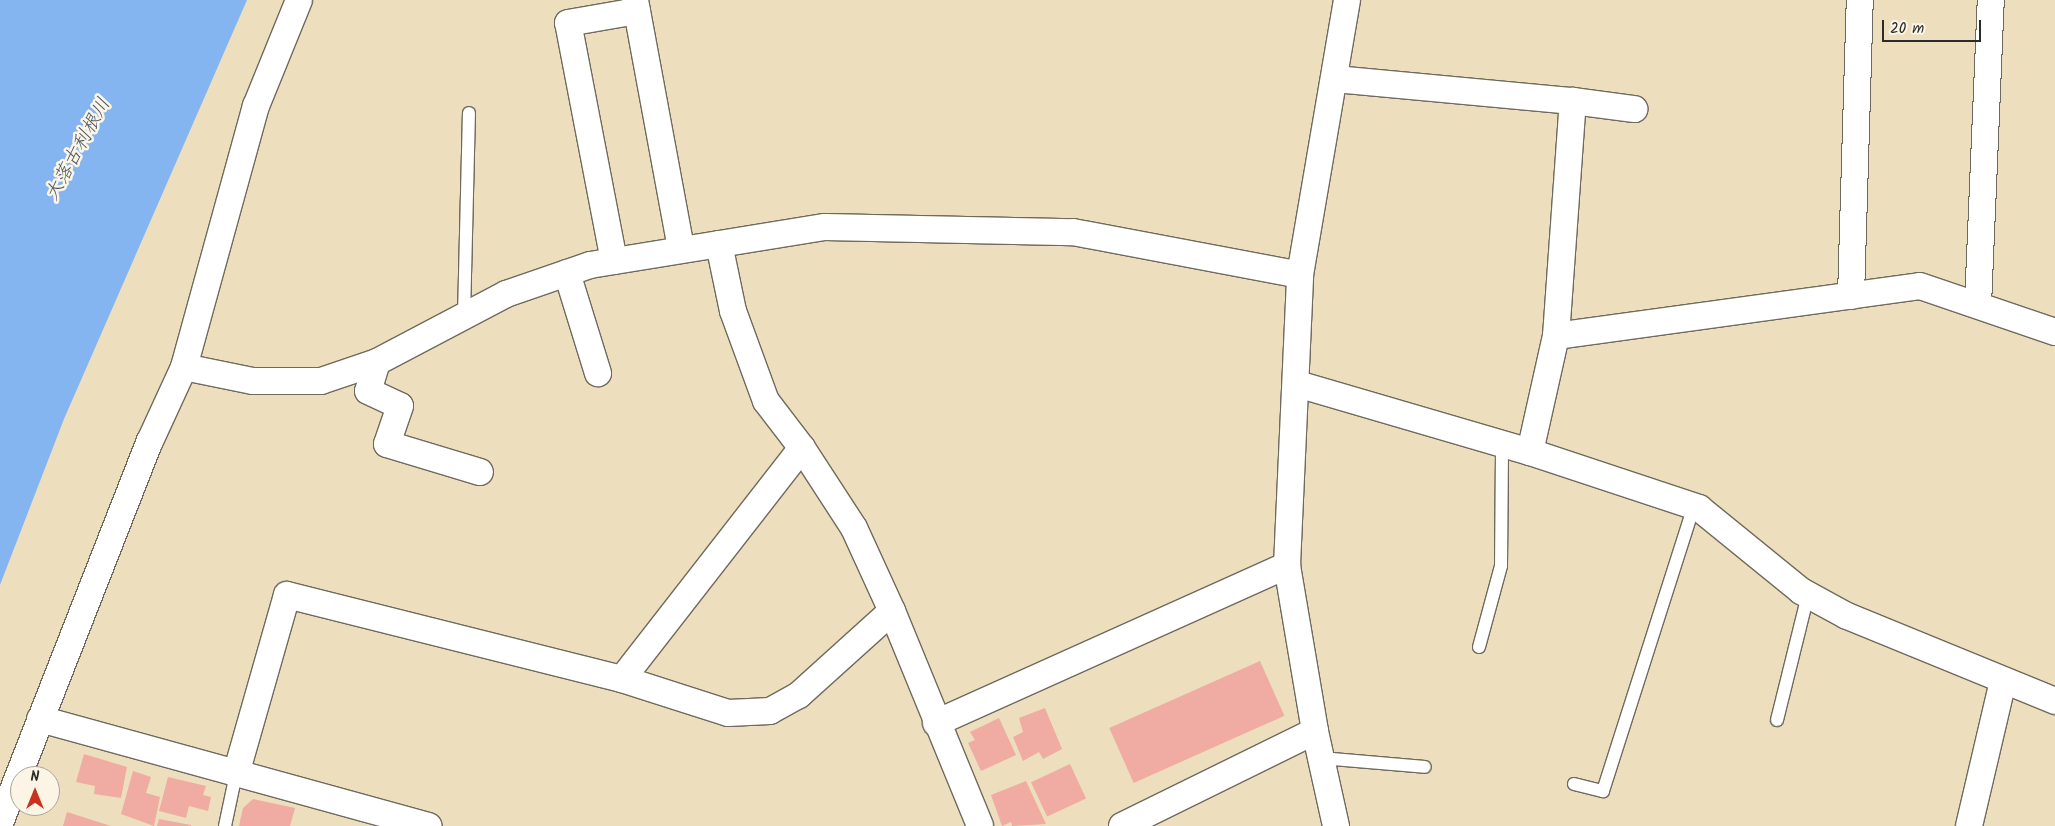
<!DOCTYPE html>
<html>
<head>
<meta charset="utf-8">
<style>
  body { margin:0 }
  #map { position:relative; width:2055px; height:826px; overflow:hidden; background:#eddfbd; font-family:Kalam,"Klee One",sans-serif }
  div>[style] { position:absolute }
  .water>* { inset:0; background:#85b5f0 }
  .building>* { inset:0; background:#f0aba2; transform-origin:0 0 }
  .roads { filter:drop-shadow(1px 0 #6f6a5e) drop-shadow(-1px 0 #6f6a5e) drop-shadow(0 1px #6f6a5e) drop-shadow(0 -1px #6f6a5e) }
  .service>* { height:12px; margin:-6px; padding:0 6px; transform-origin:6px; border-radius:6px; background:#fff }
  .minor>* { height:26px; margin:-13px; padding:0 13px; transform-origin:13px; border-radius:13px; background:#fff }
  span { translate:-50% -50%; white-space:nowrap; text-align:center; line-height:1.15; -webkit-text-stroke:5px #fcf5e5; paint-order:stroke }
  .water-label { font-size:19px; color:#465466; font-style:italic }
  .north { position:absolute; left:10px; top:766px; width:50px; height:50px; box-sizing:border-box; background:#fcf5e5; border:1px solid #a8a49b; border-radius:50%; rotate:0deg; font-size:14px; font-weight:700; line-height:20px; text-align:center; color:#2b2b2b }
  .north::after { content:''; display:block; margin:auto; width:18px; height:22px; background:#c8321e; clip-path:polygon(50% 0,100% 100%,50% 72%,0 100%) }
  .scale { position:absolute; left:1882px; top:20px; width:99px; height:22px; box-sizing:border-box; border:2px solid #2b2b2b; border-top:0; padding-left:6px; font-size:15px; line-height:18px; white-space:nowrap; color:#2b2b2b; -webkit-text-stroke:4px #fcf5e5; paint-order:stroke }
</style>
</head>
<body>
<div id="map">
  <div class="water">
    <div style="clip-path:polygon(0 0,247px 0,64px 419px,0 585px)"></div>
  </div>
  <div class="building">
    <div style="left:1260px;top:661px;width:60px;height:165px;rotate:66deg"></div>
    <div style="clip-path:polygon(1045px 708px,1062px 749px,1043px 759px,1039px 752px,1023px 761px,1013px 737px,1023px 732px,1019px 718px)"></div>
    <div style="clip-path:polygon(999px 718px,1016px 755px,981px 771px,968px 743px,975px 740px,970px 732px)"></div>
    <div style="clip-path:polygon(84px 754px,127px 767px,121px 798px,94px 794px,95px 786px,76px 782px)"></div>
    <div style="left:1070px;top:764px;width:38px;height:43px;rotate:65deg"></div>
    <div style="clip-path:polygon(133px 771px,151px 777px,146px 793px,160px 797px,154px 826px,121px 814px)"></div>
    <div style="clip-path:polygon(168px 777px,206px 786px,203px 795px,211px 797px,208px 811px,189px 806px,186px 818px,159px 811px)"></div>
    <div style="clip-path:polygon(1026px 781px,1046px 824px,1012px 826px,1011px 822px,1002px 826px,991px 795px)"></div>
    <div style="clip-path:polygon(253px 799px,295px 808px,290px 826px,239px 826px,243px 808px)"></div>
    <div style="clip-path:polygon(67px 812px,111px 826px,63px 826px)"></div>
    <div style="clip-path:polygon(159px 819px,191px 825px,191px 826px,157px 826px)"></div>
  </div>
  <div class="roads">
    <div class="service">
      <div style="left:464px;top:316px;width:203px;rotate:-88.6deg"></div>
      <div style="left:1479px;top:647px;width:84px;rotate:-74.8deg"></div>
      <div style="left:1501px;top:566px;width:122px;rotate:-89.5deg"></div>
      <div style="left:1777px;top:720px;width:129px;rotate:-76.1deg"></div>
      <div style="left:1321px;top:758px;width:104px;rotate:4.9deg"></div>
      <div style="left:1574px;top:784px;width:30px;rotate:14deg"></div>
      <div style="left:1603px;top:791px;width:299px;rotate:-72.3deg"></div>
      <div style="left:225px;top:826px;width:53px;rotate:-78.1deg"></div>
    </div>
    <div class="minor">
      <div style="left:635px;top:0;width:253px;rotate:79.5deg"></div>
      <div style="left:1335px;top:79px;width:239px;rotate:5.3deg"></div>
      <div style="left:1573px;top:101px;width:62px;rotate:7.5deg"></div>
      <div style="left:719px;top:244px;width:68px;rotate:78.2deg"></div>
      <div style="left:733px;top:311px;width:96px;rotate:69.9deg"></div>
      <div style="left:766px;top:401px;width:59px;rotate:52.5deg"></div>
      <div style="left:802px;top:448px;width:95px;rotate:57deg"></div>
      <div style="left:854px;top:528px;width:91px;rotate:65.4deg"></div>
      <div style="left:892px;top:611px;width:232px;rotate:67.7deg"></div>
      <div style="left:614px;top:261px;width:242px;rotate:-100.9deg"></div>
      <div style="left:568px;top:23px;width:70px;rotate:-9.9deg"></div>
      <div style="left:567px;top:273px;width:105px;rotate:72.8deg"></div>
      <div style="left:1851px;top:296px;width:296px;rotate:-88.3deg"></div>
      <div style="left:1978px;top:305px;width:305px;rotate:-87.6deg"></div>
      <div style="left:1556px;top:336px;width:367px;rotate:-7.8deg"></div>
      <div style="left:1920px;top:286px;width:143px;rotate:18.8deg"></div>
      <div style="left:377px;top:362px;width:30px;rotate:107deg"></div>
      <div style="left:368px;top:391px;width:35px;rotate:25deg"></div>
      <div style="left:400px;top:406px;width:40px;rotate:108.9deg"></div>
      <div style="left:387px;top:444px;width:97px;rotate:16.8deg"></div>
      <div style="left:184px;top:367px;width:70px;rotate:11.5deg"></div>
      <div style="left:253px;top:381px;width:68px"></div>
      <div style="left:321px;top:381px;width:59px;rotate:-18.7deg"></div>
      <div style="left:377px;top:362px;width:146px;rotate:-27.8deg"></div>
      <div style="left:506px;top:294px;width:89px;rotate:-19deg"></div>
      <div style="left:590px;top:265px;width:238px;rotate:-9.2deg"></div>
      <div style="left:825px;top:227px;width:248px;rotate:1.2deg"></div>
      <div style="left:1073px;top:232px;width:231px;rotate:10.7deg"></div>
      <div style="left:1297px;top:384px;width:243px;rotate:16.3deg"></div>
      <div style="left:1530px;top:452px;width:178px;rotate:18.3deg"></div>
      <div style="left:1699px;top:508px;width:132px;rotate:39.1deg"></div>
      <div style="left:1801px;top:591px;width:52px;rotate:28.5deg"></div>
      <div style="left:1847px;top:616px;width:225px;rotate:22.2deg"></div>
      <div style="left:1530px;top:452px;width:119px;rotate:-77.4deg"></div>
      <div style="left:1556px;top:336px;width:236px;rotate:-85.9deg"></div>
      <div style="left:622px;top:679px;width:293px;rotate:-52.1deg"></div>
      <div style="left:40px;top:719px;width:403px;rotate:15.4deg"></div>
      <div style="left:936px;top:723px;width:385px;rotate:-24.2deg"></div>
      <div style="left:236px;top:774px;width:186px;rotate:-74.1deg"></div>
      <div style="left:287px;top:595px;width:345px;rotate:14.1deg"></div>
      <div style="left:622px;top:679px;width:111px;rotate:17.8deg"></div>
      <div style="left:728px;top:713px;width:42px;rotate:-2.7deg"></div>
      <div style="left:770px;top:711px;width:33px;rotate:-29deg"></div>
      <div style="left:799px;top:695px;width:125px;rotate:-42.1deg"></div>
      <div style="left:0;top:823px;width:410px;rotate:-68.6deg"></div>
      <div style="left:150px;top:441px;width:81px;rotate:-65.3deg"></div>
      <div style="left:184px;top:367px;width:271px;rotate:-74.6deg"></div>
      <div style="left:256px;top:106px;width:114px;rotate:-67.9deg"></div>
      <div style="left:1122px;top:826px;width:215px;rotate:-26.2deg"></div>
      <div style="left:1336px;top:826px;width:97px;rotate:-102.5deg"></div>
      <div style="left:1315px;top:731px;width:168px;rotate:-99.6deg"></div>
      <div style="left:1287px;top:565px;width:290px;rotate:-87.4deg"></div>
      <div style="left:1300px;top:275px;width:279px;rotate:-80.3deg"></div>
      <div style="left:1969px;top:826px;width:149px;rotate:-76.8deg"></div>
    </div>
  </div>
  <div class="water-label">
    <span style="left:79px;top:150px;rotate:-61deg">大落古利根川</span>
  </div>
  <div class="north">N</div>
  <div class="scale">20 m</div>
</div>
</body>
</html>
